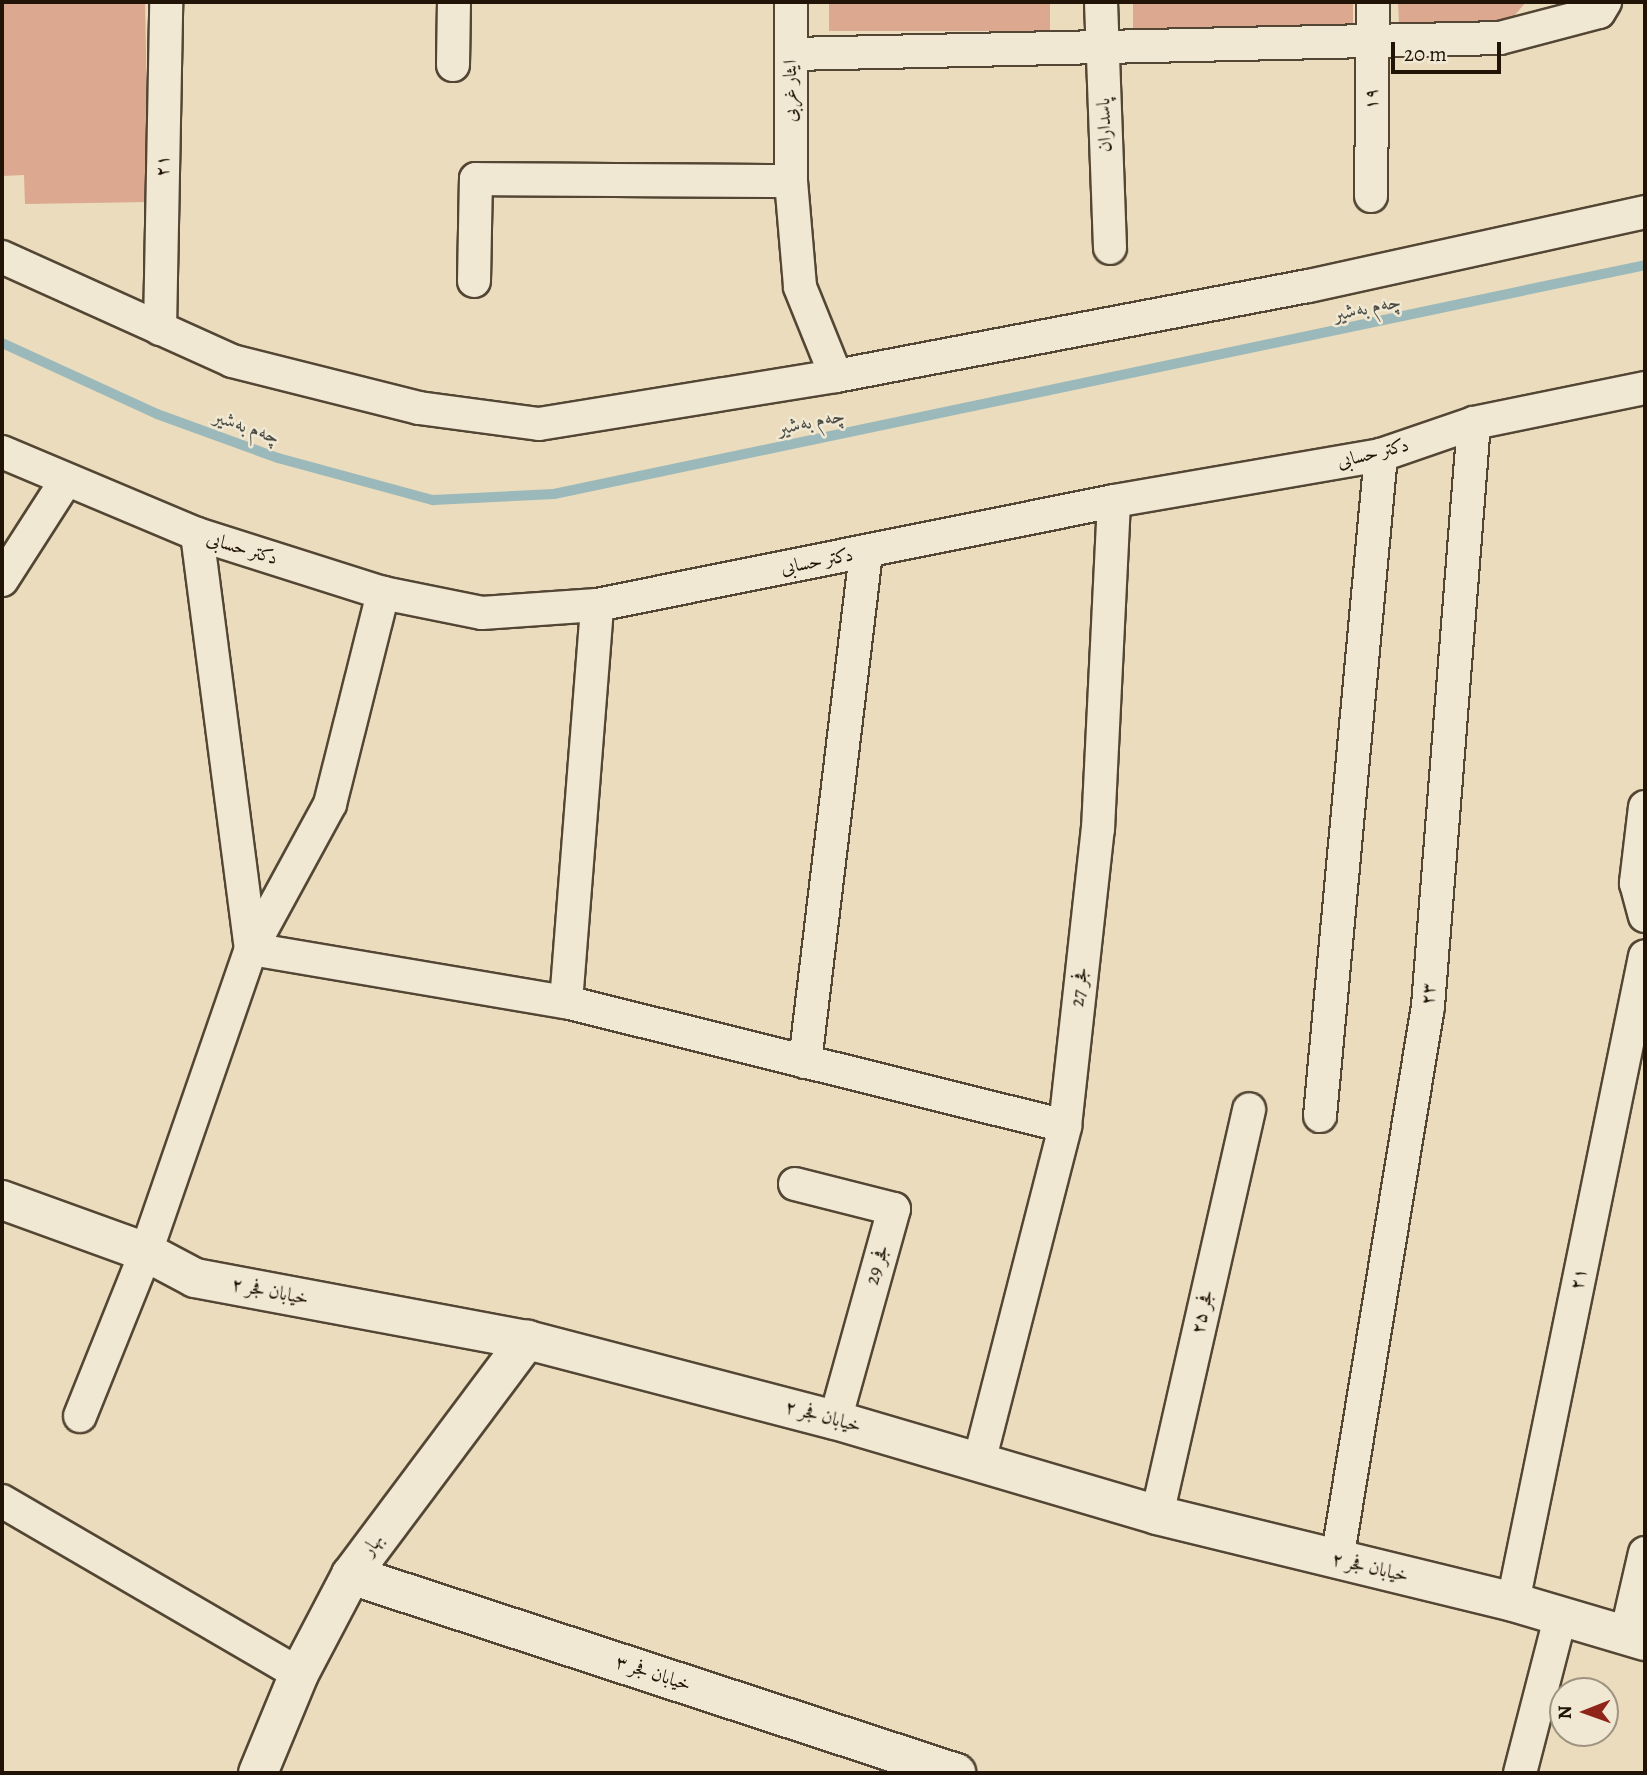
<!DOCTYPE html>
<html>
<head>
<meta charset="utf-8">
<style>
  body { margin:0 }
  #map { position:relative; width:1647px; height:1775px; overflow:hidden; background:#eadcbc; font-family:Alegreya,Amiri,serif }
  div>[style] { position:absolute }
  .stream>* { height:10px; margin:-5px; padding:0 5px; transform-origin:5px; border-radius:5px; background:#9bb9ba }
  .building>* { inset:0; background:#dca890; transform-origin:0 0 }
  .roads { filter:drop-shadow(2px 0 #534634) drop-shadow(-2px 0 #534634) drop-shadow(0 2px #534634) drop-shadow(0 -2px #534634) }
  .minor>* { height:32px; margin:-16px; padding:0 16px; transform-origin:16px; border-radius:16px; background:#f1e8d3 }
  .tertiary>* { height:38px; margin:-19px; padding:0 19px; transform-origin:19px; border-radius:19px; background:#f1e8d3 }
  span { translate:-50% -50%; white-space:nowrap; text-align:center; line-height:1.15; -webkit-text-stroke:5px #f1e8d3; paint-order:stroke }
  .street-label { font-size:19px; color:#211407 }
  .water-label { font-size:21px; color:#4c4e46; font-style:italic }
  .frame { position:absolute; inset:0; border:4px solid #211407; pointer-events:none }
  .north { position:absolute; left:1549px; top:1677px; width:70px; height:70px; box-sizing:border-box; background:#f1e8d3; border:2px solid #9e9381; border-radius:50%; rotate:269deg; font-size:19px; font-weight:700; line-height:28px; text-align:center; color:#211407 }
  .north::after { content:''; display:block; margin:auto; width:24px; height:32px; background:#8f2418; clip-path:polygon(50% 0,100% 100%,50% 72%,0 100%) }
  .scale { position:absolute; left:1391px; top:42px; width:110px; height:32px; box-sizing:border-box; border:4px solid #211407; border-top:0; padding-left:9px; font-size:21px; line-height:24px; white-space:nowrap; color:#211407; -webkit-text-stroke:5px #f1e8d3; paint-order:stroke }
</style>
</head>
<body>
<div id="map">
  <div class="stream">
    <div style="left:2px;top:343px;width:170px;rotate:24.6deg"></div>
    <div style="left:157px;top:414px;width:129px;rotate:20deg"></div>
    <div style="left:278px;top:458px;width:161px;rotate:15.2deg"></div>
    <div style="left:433px;top:500px;width:121px;rotate:-2.8deg"></div>
    <div style="left:554px;top:494px;width:1115px;rotate:-11.85deg"></div>
  </div>
  <div class="building">
    <div style="clip-path:polygon(2px 2px,145px 2px,149px 202px,25px 204px,24px 175px,2px 176px)"></div>
    <div style="left:829px;top:2px;width:221px;height:29px"></div>
    <div style="left:1133px;top:2px;width:220px;height:26px"></div>
    <div style="clip-path:polygon(1398px 2px,1526px 2px,1508px 23px,1399px 25px)"></div>
  </div>
  <div class="roads">
    <div class="minor">
      <div style="left:791px;top:2px;width:179px;rotate:90deg"></div>
      <div style="left:791px;top:181px;width:106px;rotate:85.1deg"></div>
      <div style="left:800px;top:287px;width:96px;rotate:68deg"></div>
      <div style="left:1101px;top:2px;width:246px;rotate:87.9deg"></div>
      <div style="left:792px;top:54px;width:708px;rotate:-1.29deg"></div>
      <div style="left:1500px;top:38px;width:102px;rotate:-14.7deg"></div>
      <div style="left:1599px;top:12px;width:12px;rotate:-59deg"></div>
      <div style="left:453px;top:65px;width:63px;rotate:-89.1deg"></div>
      <div style="left:1371px;top:196px;width:194px;rotate:-89.4deg"></div>
      <div style="left:2px;top:257px;width:252px;rotate:24.3deg"></div>
      <div style="left:232px;top:361px;width:193px;rotate:14.1deg"></div>
      <div style="left:419px;top:408px;width:121px;rotate:7.6deg"></div>
      <div style="left:539px;top:424px;width:301px;rotate:-9.2deg"></div>
      <div style="left:836px;top:376px;width:481px;rotate:-10.8deg"></div>
      <div style="left:1309px;top:286px;width:344px;rotate:-12.4deg"></div>
      <div style="left:474px;top:281px;width:102px;rotate:-88.9deg"></div>
      <div style="left:476px;top:179px;width:315px;rotate:0.4deg"></div>
      <div style="left:160px;top:329px;width:327px;rotate:-88.9deg"></div>
      <div style="left:2px;top:452px;width:212px;rotate:22.8deg"></div>
      <div style="left:197px;top:534px;width:195px;rotate:17.6deg"></div>
      <div style="left:383px;top:593px;width:101px;rotate:11.4deg"></div>
      <div style="left:482px;top:613px;width:115px;rotate:-4deg"></div>
      <div style="left:597px;top:605px;width:527px;rotate:-11.37deg"></div>
      <div style="left:1114px;top:501px;width:271px;rotate:-9.8deg"></div>
      <div style="left:1381px;top:455px;width:98px;rotate:-19deg"></div>
      <div style="left:1474px;top:423px;width:175px;rotate:-11.6deg"></div>
      <div style="left:197px;top:534px;width:418px;rotate:82.6deg"></div>
      <div style="left:251px;top:949px;width:319px;rotate:9.6deg"></div>
      <div style="left:566px;top:1002px;width:514px;rotate:13.96deg"></div>
      <div style="left:2px;top:580px;width:117px;rotate:-57.3deg"></div>
      <div style="left:1645px;top:807px;width:77px;rotate:96.8deg"></div>
      <div style="left:1636px;top:883px;width:34px;rotate:75deg"></div>
      <div style="left:566px;top:1002px;width:398px;rotate:-85.5deg"></div>
      <div style="left:805px;top:1062px;width:513px;rotate:-83.17deg"></div>
      <div style="left:1320px;top:1116px;width:664px;rotate:-84.73deg"></div>
      <div style="left:795px;top:1184px;width:102px;rotate:14.2deg"></div>
      <div style="left:894px;top:1209px;width:219px;rotate:105.6deg"></div>
      <div style="left:80px;top:1416px;width:177px;rotate:-68.1deg"></div>
      <div style="left:146px;top:1252px;width:321px;rotate:-70.9deg"></div>
      <div style="left:251px;top:949px;width:165px;rotate:-61.4deg"></div>
      <div style="left:330px;top:804px;width:218px;rotate:-75.9deg"></div>
      <div style="left:979px;top:1462px;width:347px;rotate:-75.6deg"></div>
      <div style="left:1065px;top:1126px;width:299px;rotate:-83.7deg"></div>
      <div style="left:1098px;top:829px;width:328px;rotate:-87.2deg"></div>
      <div style="left:2px;top:1501px;width:344px;rotate:30.2deg"></div>
      <div style="left:1157px;top:1515px;width:416px;rotate:-77.2deg"></div>
      <div style="left:1337px;top:1560px;width:561px;rotate:-80.67deg"></div>
      <div style="left:1428px;top:1006px;width:585px;rotate:-85.49deg"></div>
      <div style="left:1513px;top:1602px;width:659px;rotate:-78.45deg"></div>
      <div style="left:1626px;top:1635px;width:84px;rotate:-77deg"></div>
      <div style="left:1520px;top:1773px;width:163px;rotate:-75.5deg"></div>
    </div>
    <div class="tertiary">
      <div style="left:2px;top:1200px;width:153px;rotate:19.9deg"></div>
      <div style="left:146px;top:1252px;width:55px;rotate:28deg"></div>
      <div style="left:195px;top:1278px;width:338px;rotate:10.6deg"></div>
      <div style="left:527px;top:1340px;width:318px;rotate:14.6deg"></div>
      <div style="left:835px;top:1420px;width:336px;rotate:16.4deg"></div>
      <div style="left:1157px;top:1515px;width:366px;rotate:13.7deg"></div>
      <div style="left:1513px;top:1602px;width:138px;rotate:16.5deg"></div>
      <div style="left:351px;top:1575px;width:637px;rotate:18.12deg"></div>
      <div style="left:258px;top:1773px;width:107px;rotate:-67.5deg"></div>
      <div style="left:299px;top:1674px;width:112px;rotate:-62.3deg"></div>
      <div style="left:351px;top:1575px;width:294px;rotate:-53.2deg"></div>
    </div>
  </div>
  <div class="street-label">
    <span style="left:791px;top:91px;rotate:-90deg">ایثار غربی</span>
    <span style="left:1372px;top:99px;rotate:-89deg">۱۹</span>
    <span style="left:1105px;top:125px;rotate:-92deg">پاسداران</span>
    <span style="left:163px;top:166px;rotate:-89deg">۲۱</span>
    <span style="left:1373px;top:454px;rotate:-14deg">دکتر حسابی</span>
    <span style="left:242px;top:549px;rotate:17deg">دکتر حسابی</span>
    <span style="left:817px;top:562px;rotate:-11deg">دکتر حسابی</span>
    <span style="left:1080px;top:987px;rotate:-84deg">فجر 27</span>
    <span style="left:1429px;top:994px;rotate:-84deg">۲۳</span>
    <span style="left:878px;top:1265px;rotate:-74deg">فجر 29</span>
    <span style="left:1579px;top:1279px;rotate:-78deg">۲۱</span>
    <span style="left:270px;top:1292px;rotate:11deg">خیابان فجر ۲</span>
    <span style="left:1203px;top:1312px;rotate:-77deg">فجر ۲۵</span>
    <span style="left:823px;top:1417px;rotate:15deg">خیابان فجر ۲</span>
    <span style="left:373px;top:1545px;rotate:-53deg">بهار</span>
    <span style="left:1370px;top:1568px;rotate:13deg">خیابان فجر ۲</span>
    <span style="left:653px;top:1674px;rotate:18deg">خیابان فجر ۳</span>
  </div>
  <div class="water-label">
    <span style="left:1367px;top:307px;rotate:-12deg">چەم بەشیر</span>
    <span style="left:811px;top:421px;rotate:-12deg">چەم بەشیر</span>
    <span style="left:247px;top:426px;rotate:19deg">چەم بەشیر</span>
  </div>
  <div class="frame"></div>
  <div class="north">N</div>
  <div class="scale">20 m</div>
</div>
</body>
</html>
